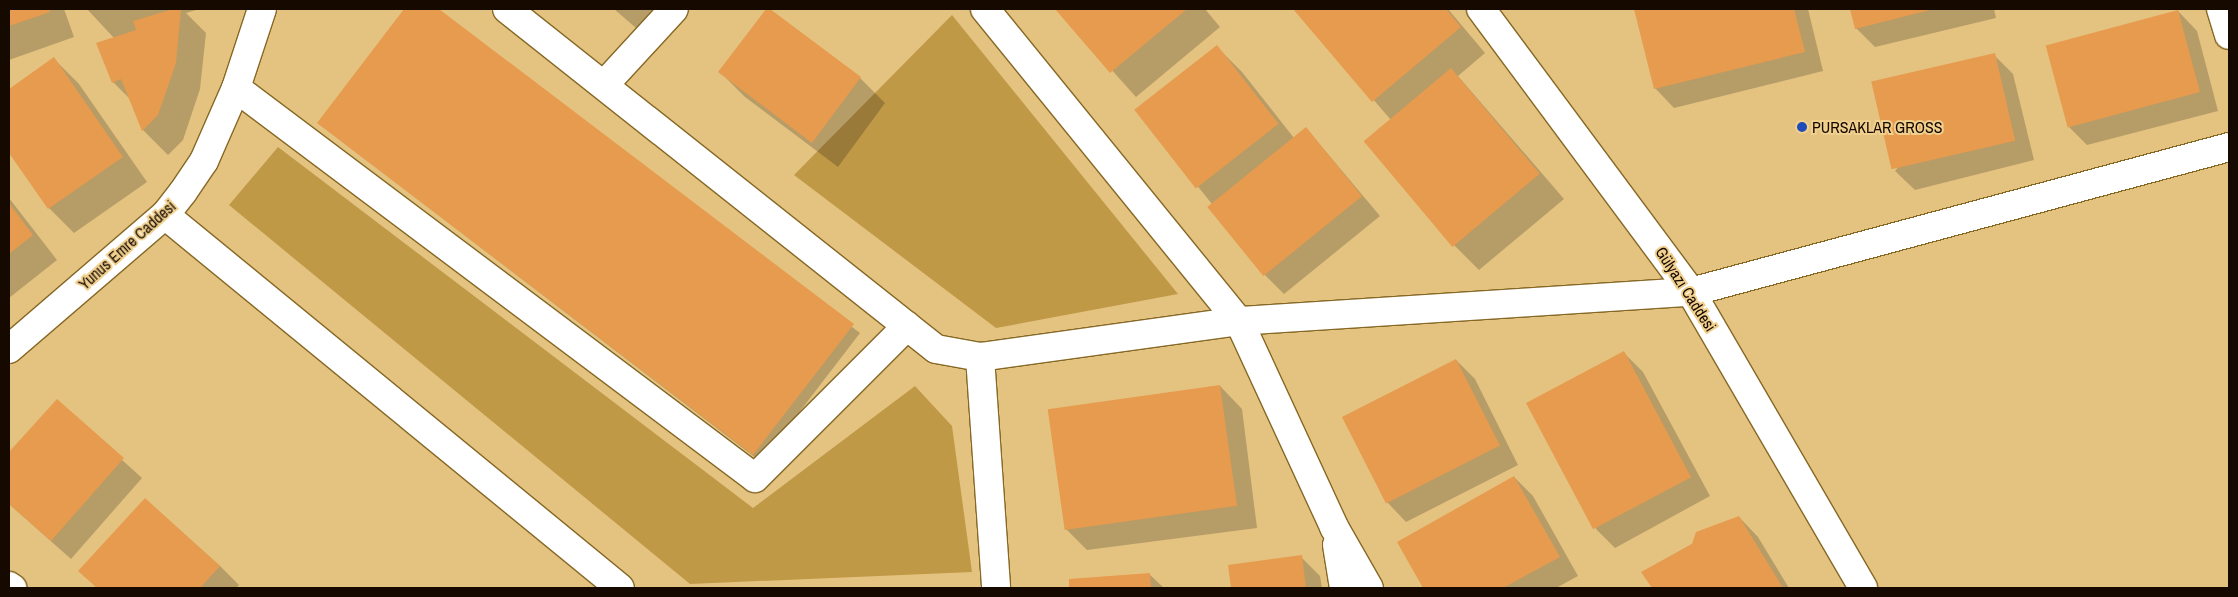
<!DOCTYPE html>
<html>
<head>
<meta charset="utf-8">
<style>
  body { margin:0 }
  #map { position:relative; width:2238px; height:597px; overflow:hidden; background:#e4c381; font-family:"Archivo Narrow",sans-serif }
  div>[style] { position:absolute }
  .green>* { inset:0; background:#c09947 }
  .shadow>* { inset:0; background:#0003 }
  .building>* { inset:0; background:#e69b4f; transform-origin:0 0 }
  .roads { filter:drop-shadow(1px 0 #866825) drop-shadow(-1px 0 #866825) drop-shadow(0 1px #866825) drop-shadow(0 -1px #866825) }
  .minor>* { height:28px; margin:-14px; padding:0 14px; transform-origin:14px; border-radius:14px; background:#fff }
  .tertiary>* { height:28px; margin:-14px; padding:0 14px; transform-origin:14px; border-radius:14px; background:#fff }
  .secondary>* { height:28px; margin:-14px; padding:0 14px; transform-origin:14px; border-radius:14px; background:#fff }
  .dots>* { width:14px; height:14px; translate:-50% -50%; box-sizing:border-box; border:2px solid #f1d08e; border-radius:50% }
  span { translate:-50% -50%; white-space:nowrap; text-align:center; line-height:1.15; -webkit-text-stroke:4px #f1d08e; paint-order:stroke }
  .poi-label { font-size:16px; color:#150900 }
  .left { translate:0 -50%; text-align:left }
  .street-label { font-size:16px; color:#150900 }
  .frame { position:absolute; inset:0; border:10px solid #150900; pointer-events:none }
</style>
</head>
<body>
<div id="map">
  <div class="green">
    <div style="clip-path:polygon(952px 15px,1178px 294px,996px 328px,794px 175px)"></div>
    <div style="clip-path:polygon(278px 147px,753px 508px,915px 386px,952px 426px,972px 572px,690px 584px,229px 205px)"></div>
  </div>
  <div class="shadow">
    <div style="clip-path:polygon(9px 9px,64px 9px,74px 37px,9px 60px)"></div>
    <div style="clip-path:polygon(87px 9px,199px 9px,186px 13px,206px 33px,200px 89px,183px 140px,168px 155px,143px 130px,131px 100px,113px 82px,114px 38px)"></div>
    <div style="clip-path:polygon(405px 9px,437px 9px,860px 333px,761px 462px,318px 123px)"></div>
    <div style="clip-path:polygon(614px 9px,676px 9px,650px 40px)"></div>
    <div style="clip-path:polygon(768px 9px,860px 78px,885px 103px,838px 167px,745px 97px,720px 72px)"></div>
    <div style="clip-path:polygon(1057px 9px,1205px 9px,1220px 27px,1136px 97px)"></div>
    <div style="clip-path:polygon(1295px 9px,1448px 9px,1485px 53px,1458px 76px,1564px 199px,1479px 270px,1454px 245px,1391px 120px)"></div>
    <div style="clip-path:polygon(1636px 9px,1808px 9px,1823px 71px,1674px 108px,1655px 88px)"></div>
    <div style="clip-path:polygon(1851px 9px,1994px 9px,1996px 18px,1875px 47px,1856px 28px)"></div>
    <div style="clip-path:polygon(2178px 11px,2197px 31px,2218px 111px,2087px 145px,2068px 126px)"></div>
    <div style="clip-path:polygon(1217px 47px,1242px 72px,1294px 138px,1306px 128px,1380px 216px,1284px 294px,1265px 275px,1212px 204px,1136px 110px)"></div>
    <div style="clip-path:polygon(1994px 55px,2013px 74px,2034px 160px,1915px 190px,1895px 171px)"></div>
    <div style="clip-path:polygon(54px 59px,79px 84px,147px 182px,74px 233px,49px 208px,9px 150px,9px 90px)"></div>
    <div style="clip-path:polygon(9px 198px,57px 260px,9px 298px)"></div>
    <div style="clip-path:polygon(1624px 353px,1643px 372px,1710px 496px,1615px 548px,1596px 529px)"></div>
    <div style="clip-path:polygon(1456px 360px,1475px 379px,1518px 465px,1406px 522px,1387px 502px,1344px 418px)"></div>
    <div style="clip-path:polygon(1220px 386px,1242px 409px,1257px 528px,1087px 550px,1065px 528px)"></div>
    <div style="clip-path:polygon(57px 401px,142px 478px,71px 559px,9px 504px,9px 454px)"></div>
    <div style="clip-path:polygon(1514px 477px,1533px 496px,1578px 576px,1556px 588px,1424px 588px,1398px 542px)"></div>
    <div style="clip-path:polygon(145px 499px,220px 566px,239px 585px,236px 588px,97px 588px,80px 571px)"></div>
    <div style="clip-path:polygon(1739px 517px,1758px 537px,1789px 588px,1653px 588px,1643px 572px)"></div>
    <div style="clip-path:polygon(1301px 557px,1320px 576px,1322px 588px,1233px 588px,1230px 566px)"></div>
    <div style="clip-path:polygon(1149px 574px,1164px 588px,1071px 588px,1070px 580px)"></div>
  </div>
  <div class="building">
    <div style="clip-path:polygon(9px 9px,49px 9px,50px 12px,9px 26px)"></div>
    <div style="clip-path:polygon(173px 9px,181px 9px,176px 63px,158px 115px,142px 131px,121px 79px,112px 83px,96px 43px,136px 30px,133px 21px)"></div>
    <div style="clip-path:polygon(404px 9px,439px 9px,854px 324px,753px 455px,317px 123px)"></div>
    <div style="clip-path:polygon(766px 9px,770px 9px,861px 77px,812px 143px,718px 72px)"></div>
    <div style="clip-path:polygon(1055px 9px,1187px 9px,1110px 73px)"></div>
    <div style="clip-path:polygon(1293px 9px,1446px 9px,1461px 27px,1372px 102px)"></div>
    <div style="clip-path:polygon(1634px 9px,1794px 9px,1805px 52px,1654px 89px)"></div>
    <div style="clip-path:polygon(1850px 9px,1934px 9px,1855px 29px)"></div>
    <div style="left:2178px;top:10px;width:85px;height:137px;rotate:75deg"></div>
    <div style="left:1217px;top:45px;width:100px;height:105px;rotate:52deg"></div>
    <div style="left:1995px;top:53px;width:90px;height:127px;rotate:77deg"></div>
    <div style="clip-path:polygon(54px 57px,123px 157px,48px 209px,9px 153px,9px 89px)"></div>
    <div style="left:1451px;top:68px;width:138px;height:114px;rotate:50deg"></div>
    <div style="left:1306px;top:127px;width:89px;height:127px;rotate:51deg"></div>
    <div style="clip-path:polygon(9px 203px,33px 235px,9px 254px)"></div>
    <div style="left:1624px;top:351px;width:143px;height:111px;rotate:62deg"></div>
    <div style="left:1456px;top:359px;width:97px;height:128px;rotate:63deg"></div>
    <div style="left:1220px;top:385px;width:122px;height:174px;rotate:82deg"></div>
    <div style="clip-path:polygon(57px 399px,124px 458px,51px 541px,9px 504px,9px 452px)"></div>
    <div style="clip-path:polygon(1514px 476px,1560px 557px,1503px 588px,1423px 588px,1397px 542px)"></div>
    <div style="clip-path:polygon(145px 498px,220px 566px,200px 588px,97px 588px,78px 571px)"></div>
    <div style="clip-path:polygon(1739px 516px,1783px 588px,1652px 588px,1641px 572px,1692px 544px,1696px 532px)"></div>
    <div style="clip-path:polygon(1302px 555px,1306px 588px,1231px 588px,1228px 565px)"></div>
    <div style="clip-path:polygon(1150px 573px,1151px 588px,1069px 588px,1069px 579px)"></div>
  </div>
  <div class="roads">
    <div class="minor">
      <div style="left:507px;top:9px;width:547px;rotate:38.4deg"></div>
      <div style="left:936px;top:349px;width:45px;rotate:10.3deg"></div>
      <div style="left:980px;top:357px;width:261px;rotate:-7.9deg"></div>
      <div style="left:1239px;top:321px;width:453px;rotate:-3.7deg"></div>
      <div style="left:1691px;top:292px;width:557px;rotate:-15.08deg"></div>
      <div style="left:985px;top:9px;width:402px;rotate:50.9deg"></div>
      <div style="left:1239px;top:321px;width:227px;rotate:65.2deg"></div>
      <div style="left:1334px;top:527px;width:70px;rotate:60.2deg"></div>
      <div style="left:2221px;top:9px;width:27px;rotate:73deg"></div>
      <div style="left:604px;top:85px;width:103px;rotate:-47.4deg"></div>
      <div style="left:236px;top:88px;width:649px;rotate:36.92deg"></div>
      <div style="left:755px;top:478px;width:215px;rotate:-45deg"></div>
      <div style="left:165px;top:215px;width:588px;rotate:39.34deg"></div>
      <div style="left:980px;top:357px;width:232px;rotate:86deg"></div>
      <div style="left:1337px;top:545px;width:44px;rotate:80.8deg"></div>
      <div style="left:9px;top:586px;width:4px;rotate:34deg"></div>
    </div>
    <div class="tertiary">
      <div style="left:1481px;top:9px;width:352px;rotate:53.4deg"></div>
      <div style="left:1691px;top:292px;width:342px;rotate:59.8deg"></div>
    </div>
    <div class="secondary">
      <div style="left:9px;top:349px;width:206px;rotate:-40.7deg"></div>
      <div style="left:165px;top:215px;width:29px;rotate:-52deg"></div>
      <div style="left:183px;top:192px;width:37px;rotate:-56deg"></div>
      <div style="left:204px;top:161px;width:80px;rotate:-66.3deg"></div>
      <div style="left:236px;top:88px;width:83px;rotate:-71.8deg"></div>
    </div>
  </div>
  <div class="dots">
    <div style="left:1802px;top:127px;background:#1f4cb9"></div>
  </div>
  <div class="poi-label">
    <span class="left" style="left:1812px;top:127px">PURSAKLAR GROSS</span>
  </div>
  <div class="street-label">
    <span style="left:127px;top:245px;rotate:-42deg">Yunus Emre Caddesi</span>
    <span style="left:1686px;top:289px;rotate:57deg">Gülyazı Caddesi</span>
  </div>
  <div class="frame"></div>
</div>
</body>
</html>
